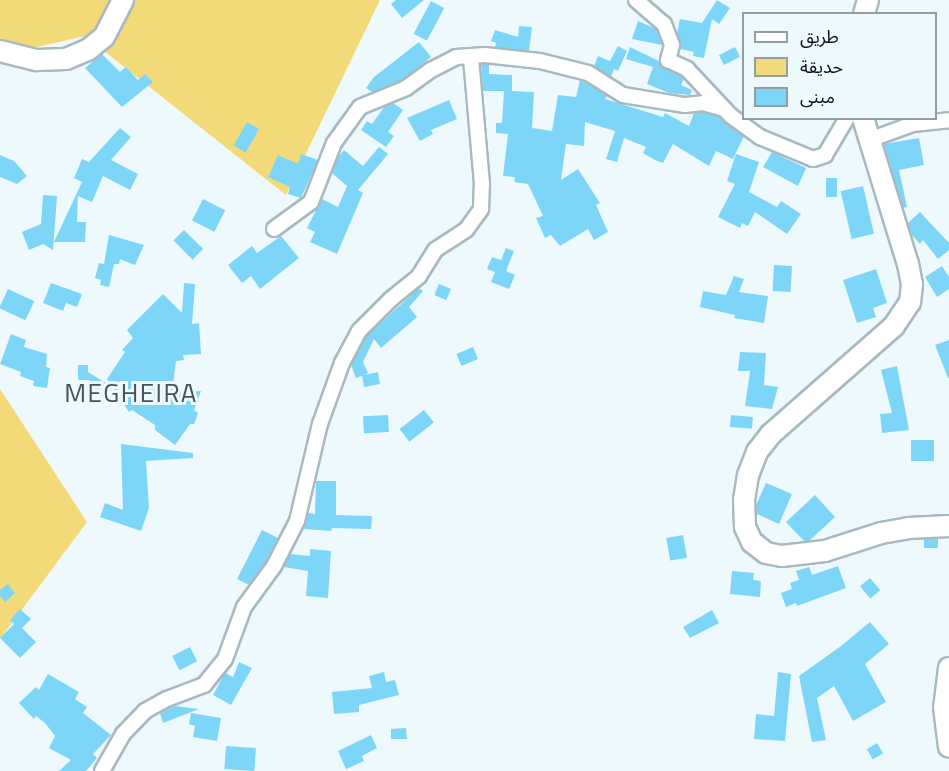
<!DOCTYPE html>
<html>
<head>
<meta charset="utf-8">
<style>
  body { margin:0 }
  #map { position:relative; width:949px; height:771px; overflow:hidden; background:#eef9fd; font-family:"Titillium Web","Noto Sans Arabic",sans-serif }
  div>[style] { position:absolute }
  .green>* { inset:0; background:#f2da79 }
  .building>* { inset:0; background:#7dd6f7; transform-origin:0 0 }
  .roads { filter:drop-shadow(2px 0 #a8b9c0) drop-shadow(-2px 0 #a8b9c0) drop-shadow(0 2px #a8b9c0) drop-shadow(0 -2px #a8b9c0) }
  .minor>* { height:14px; margin:-7px; padding:0 7px; transform-origin:7px; border-radius:7px; background:#fff }
  .secondary>* { height:20px; margin:-10px; padding:0 10px; transform-origin:10px; border-radius:10px; background:#fff }
  span { translate:-50% -50%; white-space:nowrap; text-align:center; line-height:1.15; -webkit-text-stroke:6px #eef9fd; paint-order:stroke }
  .quarter-label { font-size:26px; color:#455359; letter-spacing:1.5px }
  .legend { position:absolute; left:742px; top:12px; width:195px; height:108px; box-sizing:border-box; background:#eef9fd; border:2px solid #949da0; margin:0; padding:8px 10px; list-style:none; font-size:18px; color:#0c1215 }
  .legend li { display:flex; align-items:center; gap:12px; height:30px }
  .legend b { width:30px; border:2px solid #949da0 }
</style>
</head>
<body>
<div id="map">
  <div class="green">
    <div style="clip-path:polygon(0 0,380px 0,286px 195px,85px 36px,28px 49px,0 39px)"></div>
    <div style="clip-path:polygon(0 389px,87px 522px,0 639px)"></div>
  </div>
  <div class="building">
    <div style="clip-path:polygon(396px 0,424px 0,402px 18px,391px 4px)"></div>
    <div style="clip-path:polygon(717px 0,730px 8px,719px 24px,712px 19px,704px 58px,693px 56px,694px 52px,680px 49px,677px 33px,680px 19px,702px 23px)"></div>
    <div style="left:431px;top:1px;width:15px;height:37px;rotate:28deg"></div>
    <div style="clip-path:polygon(638px 21px,656px 29px,662px 45px,632px 39px)"></div>
    <div style="clip-path:polygon(519px 26px,532px 27px,529px 51px,495px 47px,496px 43px,491px 41px,495px 30px,518px 37px)"></div>
    <div style="clip-path:polygon(419px 42px,431px 57px,402px 80px,372px 92px,366px 88px,374px 77px)"></div>
    <div style="clip-path:polygon(618px 46px,627px 51px,618px 71px,614px 69px,611px 77px,594px 66px,598px 56px,610px 61px)"></div>
    <div style="clip-path:polygon(630px 47px,659px 61px,664px 68px,682px 76px,684px 79px,681px 85px,692px 90px,690px 95px,669px 93px,647px 84px,653px 67px,626px 59px)"></div>
    <div style="left:735px;top:47px;width:11px;height:18px;rotate:63deg"></div>
    <div style="clip-path:polygon(102px 54px,120px 72px,126px 67px,138px 80px,145px 74px,153px 82px,122px 107px,85px 68px)"></div>
    <div style="clip-path:polygon(481px 64px,489px 64px,489px 74px,512px 75px,512px 91px,534px 92px,532px 128px,552px 131px,558px 95px,576px 97px,580px 80px,607px 95px,605px 99px,663px 117px,665px 113px,689px 126px,694px 113px,702px 112px,720px 117px,744px 136px,733px 159px,716px 151px,709px 166px,673px 144px,663px 163px,655px 160px,643px 153px,646px 147px,624px 138px,617px 162px,606px 159px,615px 131px,585px 122px,584px 146px,566px 144px,561px 180px,578px 169px,600px 203px,596px 205px,608px 232px,594px 240px,588px 229px,560px 246px,551px 235px,545px 238px,536px 218px,543px 216px,528px 184px,514px 182px,515px 177px,503px 176px,508px 134px,496px 133px,496px 123px,502px 123px,504px 91px,483px 91px)"></div>
    <div style="clip-path:polygon(449px 100px,457px 119px,431px 130px,433px 134px,420px 141px,407px 118px)"></div>
    <div style="clip-path:polygon(393px 103px,403px 110px,388px 132px,394px 136px,386px 147px,361px 130px,367px 121px,372px 124px,384px 107px)"></div>
    <div style="left:247px;top:122px;width:14px;height:27px;rotate:30deg"></div>
    <div style="clip-path:polygon(120px 128px,131px 137px,111px 160px,138px 174px,130px 190px,103px 176px,92px 202px,78px 196px,77px 222px,86px 222px,85px 242px,54px 242px,82px 182px,74px 178px,82px 159px,89px 162px)"></div>
    <div style="clip-path:polygon(919px 138px,924px 165px,899px 170px,907px 207px,903px 208px,884px 144px)"></div>
    <div style="clip-path:polygon(379px 147px,388px 154px,358px 190px,363px 193px,337px 254px,310px 242px,315px 232px,307px 228px,322px 199px,338px 207px,347px 186px,332px 173px,338px 157px,344px 150px,363px 166px)"></div>
    <div style="clip-path:polygon(772px 152px,806px 168px,798px 186px,763px 167px)"></div>
    <div style="clip-path:polygon(301px 154px,318px 160px,301px 198px,288px 194px,290px 187px,268px 177px,278px 155px,298px 164px)"></div>
    <div style="clip-path:polygon(736px 154px,759px 162px,749px 192px,777px 207px,781px 201px,801px 214px,787px 234px,755px 212px,748px 226px,742px 223px,740px 228px,718px 217px,735px 184px,727px 181px)"></div>
    <div style="clip-path:polygon(0 155px,14px 161px,27px 176px,17px 184px,0 177px)"></div>
    <div style="left:826px;top:178px;width:11px;height:19px"></div>
    <div style="left:863px;top:186px;width:49px;height:23px;rotate:77deg"></div>
    <div style="clip-path:polygon(43px 195px,57px 196px,53px 250px,43px 244px,29px 250px,22px 232px,41px 224px)"></div>
    <div style="left:203px;top:199px;width:25px;height:24px;rotate:27deg"></div>
    <div style="clip-path:polygon(920px 212px,949px 243px,949px 250px,938px 259px,923px 240px,920px 244px,912px 235px,908px 223px)"></div>
    <div style="left:184px;top:230px;width:27px;height:15px;rotate:45deg"></div>
    <div style="clip-path:polygon(109px 235px,144px 245px,135px 265px,120px 259px,119px 264px,114px 264px,109px 287px,100px 285px,101px 280px,95px 278px,99px 263px,104px 264px)"></div>
    <div style="clip-path:polygon(281px 236px,299px 258px,260px 289px,251px 276px,242px 283px,228px 265px,252px 246px,257px 253px)"></div>
    <div style="clip-path:polygon(506px 248px,514px 251px,506px 271px,515px 275px,509px 289px,491px 282px,495px 272px,487px 269px,492px 257px,501px 260px)"></div>
    <div style="left:774px;top:265px;width:18px;height:26px;rotate:3deg"></div>
    <div style="clip-path:polygon(942px 266px,949px 277px,949px 289px,937px 297px,925px 277px)"></div>
    <div style="clip-path:polygon(876px 269px,887px 303px,873px 308px,876px 317px,857px 323px,843px 280px)"></div>
    <div style="clip-path:polygon(734px 276px,744px 279px,739px 292px,768px 296px,764px 323px,734px 318px,735px 315px,700px 307px,703px 291px,726px 295px)"></div>
    <div style="clip-path:polygon(51px 283px,82px 294px,77px 307px,66px 303px,63px 311px,43px 303px)"></div>
    <div style="clip-path:polygon(184px 283px,195px 284px,192px 324px,199px 323px,201px 354px,183px 355px,184px 360px,176px 361px,172px 393px,201px 391px,194px 410px,198px 413px,194px 424px,190px 424px,175px 445px,155px 430px,155px 425px,132px 410px,129px 412px,107px 379px,125px 352px,122px 350px,133px 338px,127px 330px,163px 294px,182px 313px)"></div>
    <div style="left:439px;top:284px;width:13px;height:12px;rotate:23deg"></div>
    <div style="clip-path:polygon(419px 288px,423px 291px,409px 307px,417px 317px,381px 348px,374px 339px,363px 362px,368px 373px,364px 375px,378px 372px,380px 384px,364px 387px,362px 376px,356px 378px,351px 365px,366px 336px)"></div>
    <div style="left:8px;top:289px;width:29px;height:21px;rotate:25deg"></div>
    <div style="clip-path:polygon(11px 334px,26px 340px,24px 347px,47px 354px,46px 367px,50px 368px,47px 388px,33px 386px,34px 381px,20px 376px,21px 372px,0 364px)"></div>
    <div style="clip-path:polygon(949px 340px,949px 378px,948px 378px,935px 345px)"></div>
    <div style="left:473px;top:347px;width:13px;height:18px;rotate:67deg"></div>
    <div style="clip-path:polygon(740px 352px,766px 353px,764px 385px,778px 387px,772px 409px,745px 406px,750px 371px,738px 371px)"></div>
    <div style="clip-path:polygon(78px 365px,88px 365px,88px 372px,109px 385px,103px 394px,98px 391px,92px 402px,81px 395px,90px 380px,78px 380px)"></div>
    <div style="clip-path:polygon(897px 366px,909px 430px,882px 433px,880px 414px,892px 413px,881px 370px)"></div>
    <div style="left:424px;top:410px;width:16px;height:31px;rotate:52deg"></div>
    <div style="left:388px;top:415px;width:17px;height:25px;rotate:87deg"></div>
    <div style="left:731px;top:415px;width:22px;height:12px;rotate:5deg"></div>
    <div style="left:911px;top:440px;width:23px;height:21px"></div>
    <div style="clip-path:polygon(121px 444px,193px 453px,193px 458px,146px 461px,149px 508px,141px 531px,100px 517px,105px 503px,123px 510px)"></div>
    <div style="clip-path:polygon(316px 481px,336px 481px,336px 515px,372px 516px,371px 529px,332px 528px,331px 531px,304px 529px,308px 513px,315px 514px)"></div>
    <div style="clip-path:polygon(766px 483px,792px 494px,779px 524px,757px 514px,756px 505px)"></div>
    <div style="clip-path:polygon(815px 495px,835px 517px,809px 541px,804px 541px,786px 522px)"></div>
    <div style="clip-path:polygon(262px 530px,278px 538px,266px 561px,249px 585px,237px 579px)"></div>
    <div style="left:683px;top:535px;width:23px;height:17px;rotate:80deg"></div>
    <div style="left:924px;top:539px;width:14px;height:9px"></div>
    <div style="clip-path:polygon(310px 549px,331px 551px,328px 598px,306px 596px,308px 571px,284px 567px,290px 554px,310px 556px)"></div>
    <div style="clip-path:polygon(838px 566px,846px 588px,797px 606px,796px 603px,786px 607px,781px 593px,792px 589px,790px 583px,799px 580px,796px 571px,809px 567px,812px 575px)"></div>
    <div style="clip-path:polygon(732px 571px,754px 573px,753px 580px,761px 581px,760px 597px,730px 594px)"></div>
    <div style="left:870px;top:578px;width:16px;height:13px;rotate:50deg"></div>
    <div style="clip-path:polygon(8px 584px,15px 593px,5px 602px,0 596px,0 590px)"></div>
    <div style="clip-path:polygon(20px 609px,31px 619px,22px 628px,36px 642px,20px 658px,0 638px,14px 624px,10px 620px)"></div>
    <div style="clip-path:polygon(712px 610px,719px 623px,690px 638px,683px 627px)"></div>
    <div style="clip-path:polygon(870px 622px,889px 644px,865px 664px,886px 702px,853px 721px,834px 686px,817px 698px,826px 740px,812px 742px,799px 676px,841px 646px)"></div>
    <div style="left:190px;top:647px;width:16px;height:20px;rotate:63deg"></div>
    <div style="clip-path:polygon(239px 662px,252px 668px,231px 705px,213px 695px,225px 673px,233px 677px)"></div>
    <div style="clip-path:polygon(384px 672px,386px 682px,395px 680px,399px 695px,359px 705px,359px 712px,334px 714px,332px 692px,372px 688px,369px 676px)"></div>
    <div style="clip-path:polygon(778px 672px,791px 674px,785px 741px,754px 739px,756px 714px,774px 716px)"></div>
    <div style="clip-path:polygon(48px 674px,79px 692px,75px 699px,87px 707px,83px 713px,111px 735px,93px 754px,97px 758px,86px 771px,59px 771px,71px 760px,49px 748px,55px 736px,45px 723px,36px 716px,34px 719px,19px 703px,36px 687px,39px 690px)"></div>
    <div style="clip-path:polygon(175px 706px,199px 709px,163px 723px,160px 713px)"></div>
    <div style="clip-path:polygon(191px 713px,221px 718px,217px 741px,193px 737px,195px 726px,189px 724px)"></div>
    <div style="clip-path:polygon(406px 728px,407px 739px,391px 739px,391px 729px)"></div>
    <div style="clip-path:polygon(371px 735px,377px 748px,362px 756px,364px 761px,346px 769px,338px 751px)"></div>
    <div style="left:877px;top:743px;width:12px;height:12px;rotate:59deg"></div>
    <div style="left:226px;top:746px;width:30px;height:23px;rotate:4deg"></div>
  </div>
  <div class="roads">
    <div class="minor">
      <div style="left:636px;top:0;width:37px;rotate:41deg"></div>
      <div style="left:664px;top:24px;width:22px;rotate:69deg"></div>
      <div style="left:672px;top:45px;width:16px;rotate:105deg"></div>
      <div style="left:668px;top:60px;width:21px;rotate:25deg"></div>
      <div style="left:687px;top:69px;width:64px;rotate:46.9deg"></div>
      <div style="left:731px;top:116px;width:36px;rotate:36deg"></div>
      <div style="left:760px;top:137px;width:57px;rotate:22.5deg"></div>
      <div style="left:813px;top:159px;width:13px;rotate:-18deg"></div>
      <div style="left:825px;top:155px;width:43px;rotate:-59.3deg"></div>
      <div style="left:869px;top:140px;width:47px;rotate:-20deg"></div>
      <div style="left:913px;top:124px;width:36px;rotate:-6deg"></div>
      <div style="left:274px;top:229px;width:46px;rotate:-36.1deg"></div>
      <div style="left:311px;top:202px;width:63px;rotate:-68.7deg"></div>
      <div style="left:334px;top:143px;width:44px;rotate:-54.2deg"></div>
      <div style="left:360px;top:107px;width:50px;rotate:-22.4deg"></div>
      <div style="left:406px;top:88px;width:31px;rotate:-36deg"></div>
      <div style="left:431px;top:70px;width:28px;rotate:-27deg"></div>
      <div style="left:456px;top:57px;width:29px;rotate:-4deg"></div>
      <div style="left:485px;top:55px;width:55px;rotate:6.2deg"></div>
      <div style="left:540px;top:61px;width:49px;rotate:14deg"></div>
      <div style="left:588px;top:73px;width:41px;rotate:32.2deg"></div>
      <div style="left:623px;top:95px;width:63px;rotate:9.2deg"></div>
      <div style="left:685px;top:105px;width:18px;rotate:-6deg"></div>
      <div style="left:703px;top:103px;width:22px;rotate:16deg"></div>
      <div style="left:102px;top:771px;width:43px;rotate:-60.4deg"></div>
      <div style="left:123px;top:734px;width:32px;rotate:-46deg"></div>
      <div style="left:145px;top:711px;width:25px;rotate:-29deg"></div>
      <div style="left:167px;top:699px;width:40px;rotate:-21deg"></div>
      <div style="left:204px;top:685px;width:33px;rotate:-51deg"></div>
      <div style="left:225px;top:659px;width:55px;rotate:-69.9deg"></div>
      <div style="left:244px;top:607px;width:51px;rotate:-53.8deg"></div>
      <div style="left:274px;top:566px;width:51px;rotate:-62.9deg"></div>
      <div style="left:297px;top:521px;width:100px;rotate:-76.7deg"></div>
      <div style="left:320px;top:424px;width:65px;rotate:-70.2deg"></div>
      <div style="left:342px;top:363px;width:36px;rotate:-62deg"></div>
      <div style="left:359px;top:331px;width:45px;rotate:-45deg"></div>
      <div style="left:391px;top:299px;width:36px;rotate:-39deg"></div>
      <div style="left:419px;top:276px;width:31px;rotate:-58deg"></div>
      <div style="left:435px;top:250px;width:37px;rotate:-33deg"></div>
      <div style="left:466px;top:230px;width:26px;rotate:-54deg"></div>
      <div style="left:481px;top:209px;width:25px;rotate:-88deg"></div>
      <div style="left:482px;top:184px;width:127px;rotate:-95deg"></div>
    </div>
    <div class="secondary">
      <div style="left:864px;top:14px;width:15px;rotate:-74deg"></div>
      <div style="left:0;top:51px;width:38px;rotate:14deg"></div>
      <div style="left:37px;top:60px;width:29px;rotate:-2deg"></div>
      <div style="left:66px;top:59px;width:25px;rotate:-23deg"></div>
      <div style="left:89px;top:49px;width:19px;rotate:-39deg"></div>
      <div style="left:104px;top:37px;width:42px;rotate:-62.8deg"></div>
      <div style="left:863px;top:118px;width:153px;rotate:72.9deg"></div>
      <div style="left:908px;top:264px;width:20px;rotate:79deg"></div>
      <div style="left:912px;top:284px;width:18px;rotate:96deg"></div>
      <div style="left:910px;top:302px;width:29px;rotate:124deg"></div>
      <div style="left:894px;top:326px;width:164px;rotate:138.7deg"></div>
      <div style="left:771px;top:434px;width:23px;rotate:128deg"></div>
      <div style="left:757px;top:452px;width:25px;rotate:111deg"></div>
      <div style="left:748px;top:475px;width:24px;rotate:99deg"></div>
      <div style="left:744px;top:499px;width:28px;rotate:88deg"></div>
      <div style="left:745px;top:527px;width:17px;rotate:65deg"></div>
      <div style="left:752px;top:542px;width:18px;rotate:38deg"></div>
      <div style="left:766px;top:553px;width:16px;rotate:11deg"></div>
      <div style="left:782px;top:556px;width:43px;rotate:-6.6deg"></div>
      <div style="left:825px;top:551px;width:59px;rotate:-17.8deg"></div>
      <div style="left:881px;top:533px;width:27px;rotate:-10deg"></div>
      <div style="left:908px;top:528px;width:41px;rotate:-2.8deg"></div>
      <div style="left:949px;top:668px;width:39px;rotate:97deg"></div>
      <div style="left:944px;top:707px;width:40px;rotate:82.9deg"></div>
    </div>
  </div>
  <div class="quarter-label">
    <span style="left:131px;top:393px">MEGHEIRA</span>
  </div>
  <ul class="legend">
  <li><b style="height:8px;background:#fff"></b>طريق</li>
  <li><b style="height:16px;background:#f2da79"></b>حديقة</li>
  <li><b style="height:16px;background:#7dd6f7"></b>مبنى</li>
  </ul>
</div>
</body>
</html>
